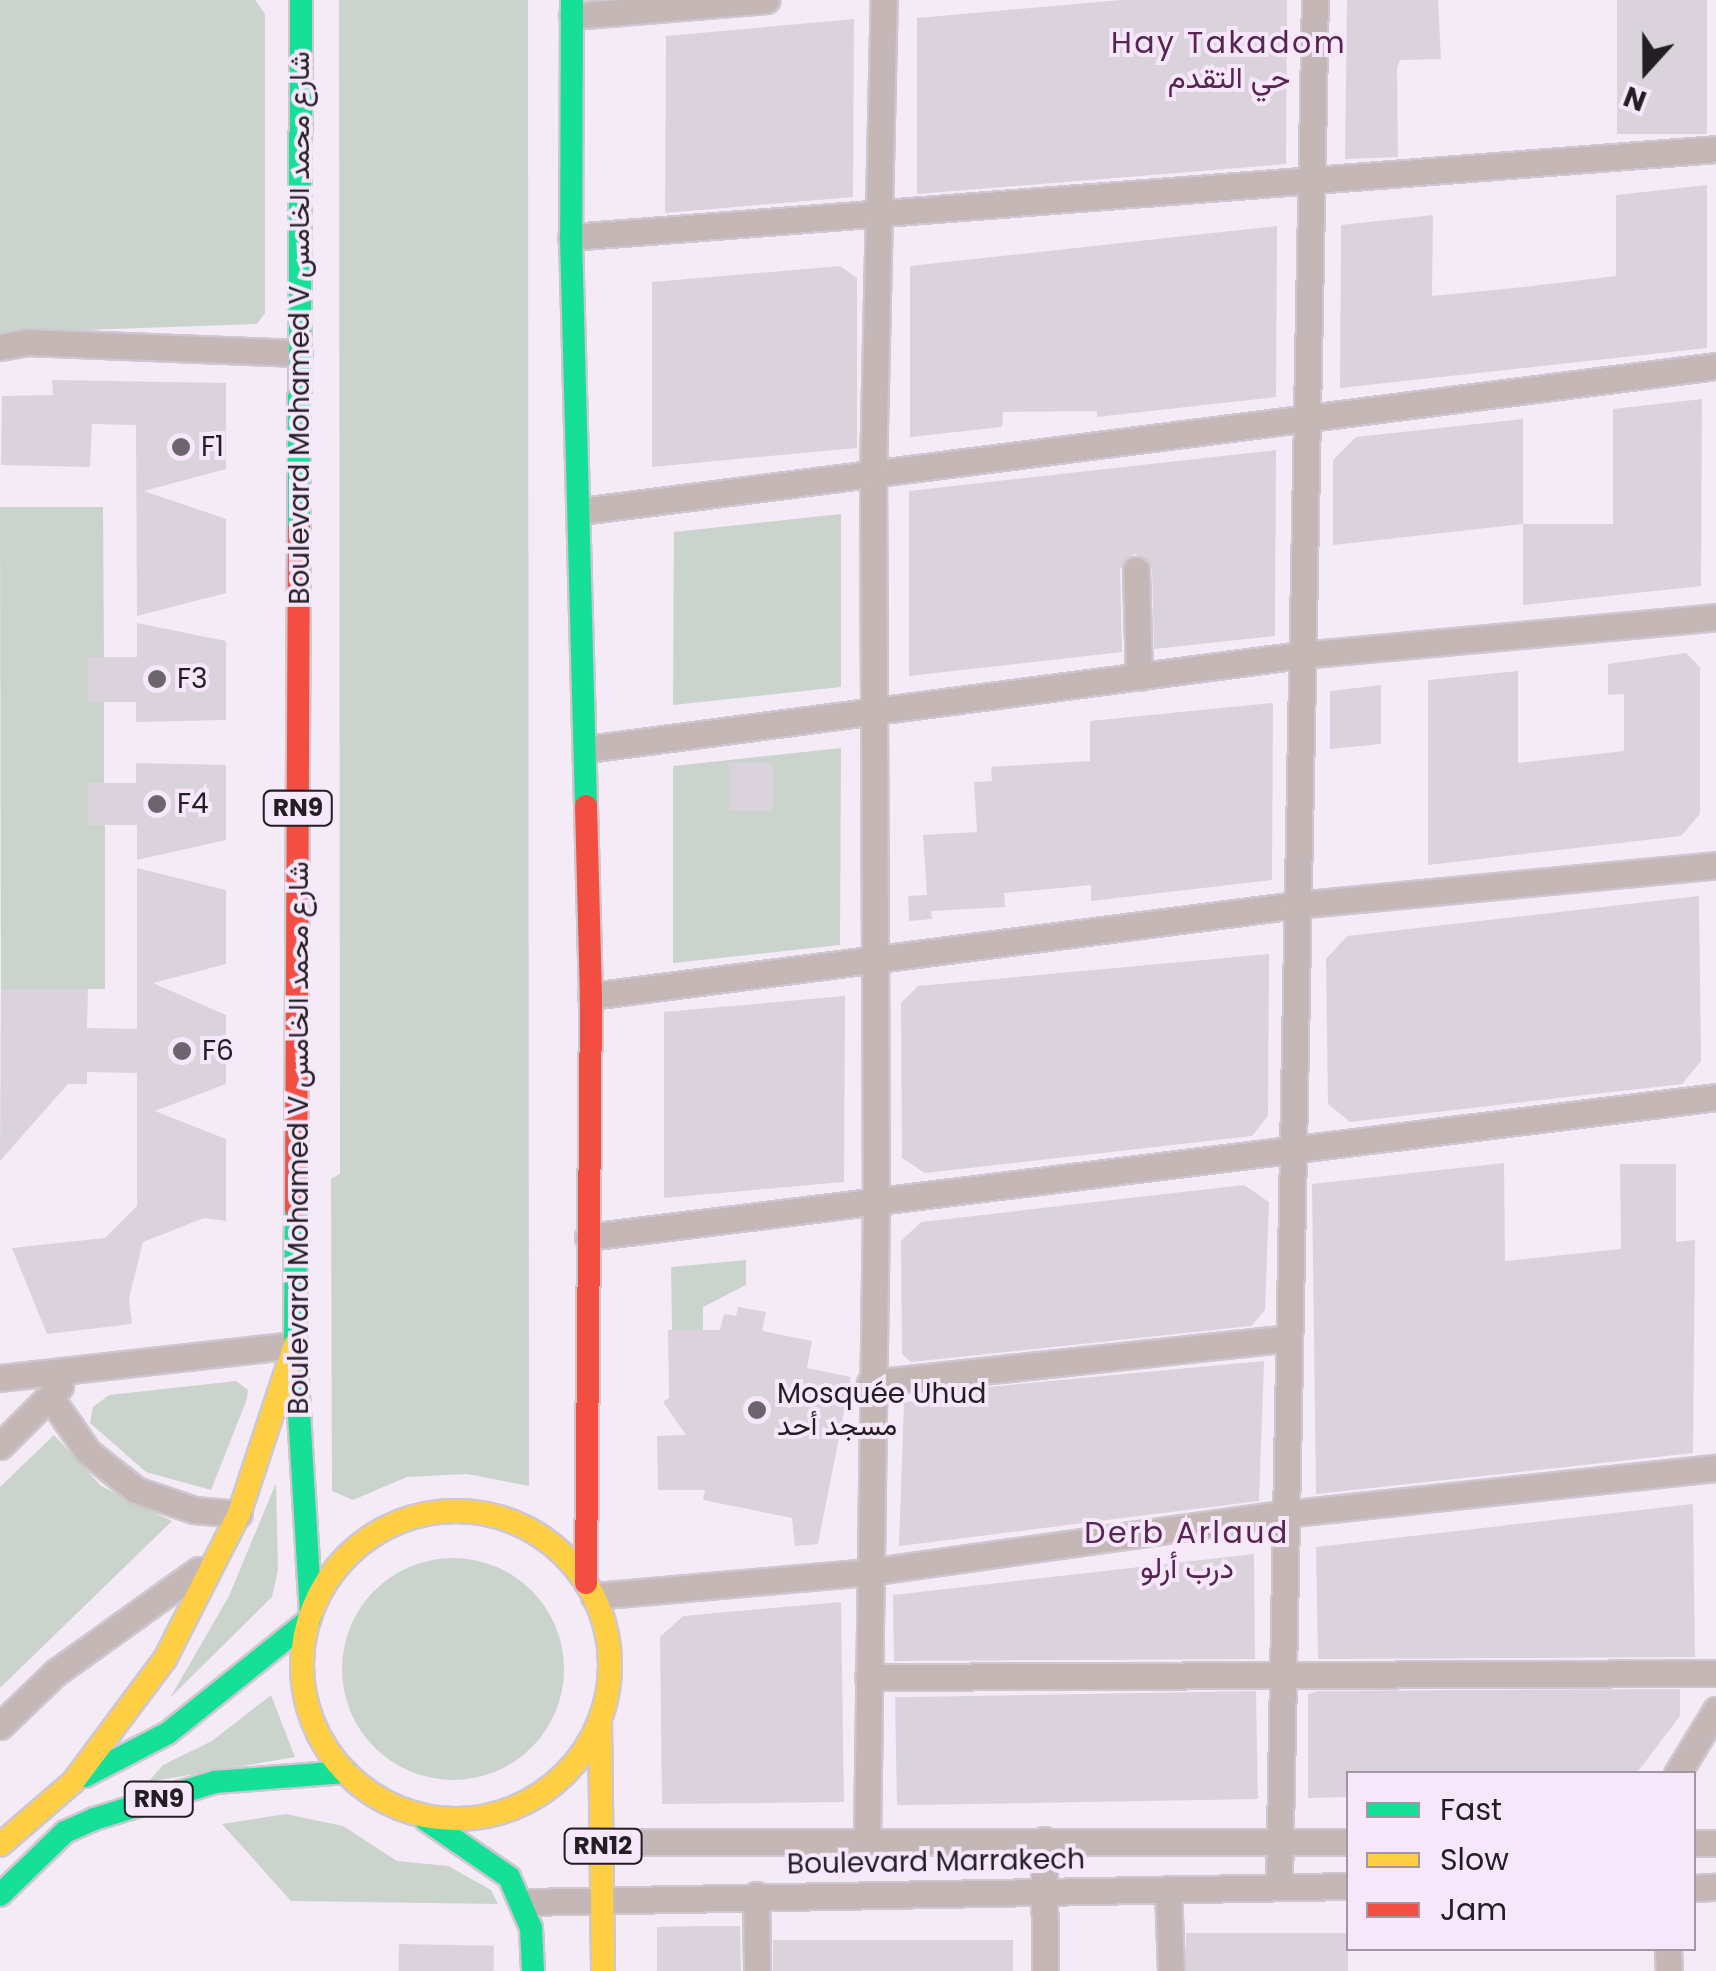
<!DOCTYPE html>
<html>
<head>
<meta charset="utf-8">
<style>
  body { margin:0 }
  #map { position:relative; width:1716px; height:1971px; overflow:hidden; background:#f4ebf6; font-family:Poppins,Vazirmatn,sans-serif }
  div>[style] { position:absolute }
  .green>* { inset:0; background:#cbd4cc }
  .round { border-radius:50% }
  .building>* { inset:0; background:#dad3dc; transform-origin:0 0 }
  .roads { filter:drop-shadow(2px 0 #cec7cf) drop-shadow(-2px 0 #cec7cf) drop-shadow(0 2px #cec7cf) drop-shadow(0 -2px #cec7cf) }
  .street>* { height:25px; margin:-12.5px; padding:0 12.5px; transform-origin:12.5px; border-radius:12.5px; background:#c5b7b5 }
  .fast>* { height:22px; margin:-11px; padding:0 11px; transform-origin:11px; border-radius:11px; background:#16e098 }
  .slow>* { height:22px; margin:-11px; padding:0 11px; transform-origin:11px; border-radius:11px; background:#ffcf43 }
  .slow>.ring { margin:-11px; padding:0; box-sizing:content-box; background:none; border:22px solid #ffcf43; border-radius:50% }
  .jam>* { height:22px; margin:-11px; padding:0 11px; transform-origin:11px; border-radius:11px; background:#f24e42 }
  .dots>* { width:28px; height:28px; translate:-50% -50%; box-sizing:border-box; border:5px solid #f6e7fb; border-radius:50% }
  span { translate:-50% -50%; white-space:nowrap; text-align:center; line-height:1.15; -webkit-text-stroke:8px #f6e7fb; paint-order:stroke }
  .shield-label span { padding:2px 8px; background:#f6e7fb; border:2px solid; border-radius:8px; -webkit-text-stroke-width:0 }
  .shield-label { font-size:25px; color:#231d24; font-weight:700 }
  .street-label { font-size:28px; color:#231d24 }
  .poi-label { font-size:28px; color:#231d24 }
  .left { translate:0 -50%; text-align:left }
  .neighbourhood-label { font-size:30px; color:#582452; letter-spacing:2.5px }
  .legend { position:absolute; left:1346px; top:1771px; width:350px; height:180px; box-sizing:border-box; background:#f6e7fb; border:2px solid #a296a5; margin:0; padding:12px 18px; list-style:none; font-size:30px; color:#231d24 }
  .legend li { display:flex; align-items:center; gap:20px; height:50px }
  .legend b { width:50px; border:2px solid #a296a5 }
  .north { position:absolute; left:1596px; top:20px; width:100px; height:100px; -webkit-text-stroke:8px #f6e7fb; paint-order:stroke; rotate:201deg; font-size:28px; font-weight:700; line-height:40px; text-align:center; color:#231d24 }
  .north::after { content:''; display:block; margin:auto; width:35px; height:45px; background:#231d24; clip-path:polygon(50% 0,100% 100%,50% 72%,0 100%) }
</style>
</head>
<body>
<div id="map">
  <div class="green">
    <div style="clip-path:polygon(0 0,255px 0,265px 14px,265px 313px,257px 324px,0 333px)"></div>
    <div style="clip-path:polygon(339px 0,528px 0,529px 1486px,467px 1474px,407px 1477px,353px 1500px,332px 1491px,331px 1179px,340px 1174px)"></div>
    <div style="clip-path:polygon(0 507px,103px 507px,104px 657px,88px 658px,88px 701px,104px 702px,104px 783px,88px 784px,88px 825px,105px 825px,105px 989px,1px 989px)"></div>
    <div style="clip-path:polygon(841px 514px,841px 687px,673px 705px,674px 532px)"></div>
    <div style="clip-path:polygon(841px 748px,840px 945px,673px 963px,673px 766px)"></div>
    <div style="clip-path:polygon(746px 1260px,746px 1285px,703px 1307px,703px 1330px,672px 1330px,671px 1267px)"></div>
    <div style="clip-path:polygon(236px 1381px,248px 1390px,247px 1399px,211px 1490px,146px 1472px,90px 1423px,93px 1407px,109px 1395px)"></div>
    <div style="clip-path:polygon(54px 1435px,101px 1486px,172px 1521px,0 1688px,0 1487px)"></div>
    <div style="clip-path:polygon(276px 1483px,278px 1570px,272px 1597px,170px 1698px,229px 1596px)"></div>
    <div class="round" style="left:342px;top:1558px;width:222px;height:222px"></div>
    <div style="clip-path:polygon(271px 1695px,295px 1757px,148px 1782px,163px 1765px,212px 1741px)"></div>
    <div style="clip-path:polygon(286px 1814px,343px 1826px,397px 1861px,448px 1866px,491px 1890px,498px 1904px,291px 1901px,222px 1824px)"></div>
  </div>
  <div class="building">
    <div style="clip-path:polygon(1121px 0,1287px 0,1286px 164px,917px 194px,917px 18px)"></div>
    <div style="clip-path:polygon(1347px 0,1438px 0,1441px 59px,1400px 60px,1397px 68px,1398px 157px,1345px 159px)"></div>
    <div style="left:1617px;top:0;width:90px;height:134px"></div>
    <div style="clip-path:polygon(854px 19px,853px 197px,665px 213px,666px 36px)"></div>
    <div style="clip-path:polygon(1707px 185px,1707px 348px,1340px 388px,1341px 225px,1433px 215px,1432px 296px,1524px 287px,1616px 276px,1616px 195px)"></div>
    <div style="clip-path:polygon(1277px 226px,1276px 397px,1097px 417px,1097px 411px,1003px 412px,1002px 427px,910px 437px,910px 266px)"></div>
    <div style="clip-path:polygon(840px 266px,857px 278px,857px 448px,652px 467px,652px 282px)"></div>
    <div style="clip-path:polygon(52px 380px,226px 383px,226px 469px,144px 491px,226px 519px,226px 593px,137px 616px,136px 425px,92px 424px,90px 467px,1px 465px,2px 396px,53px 395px)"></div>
    <div style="clip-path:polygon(1702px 399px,1701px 586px,1523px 605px,1523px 524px,1613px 524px,1613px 409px)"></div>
    <div style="clip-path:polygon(1523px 419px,1523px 524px,1333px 545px,1333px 460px,1356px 437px)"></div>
    <div style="clip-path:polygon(1276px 450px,1275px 636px,1154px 649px,1152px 569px,1135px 554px,1120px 569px,1122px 652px,909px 676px,909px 491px)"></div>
    <div style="clip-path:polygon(137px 623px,226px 641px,226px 720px,136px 722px,136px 702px,88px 702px,88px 657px,137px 657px)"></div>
    <div style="clip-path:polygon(1686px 653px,1700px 667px,1700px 814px,1681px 836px,1428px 865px,1428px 680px,1518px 671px,1518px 763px,1624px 751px,1624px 694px,1608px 695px,1608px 664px)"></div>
    <div style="clip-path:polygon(1381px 685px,1381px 744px,1330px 749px,1330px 691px)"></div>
    <div style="clip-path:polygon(1273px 703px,1272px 880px,1091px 901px,1091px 885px,1004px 893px,1005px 907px,931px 911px,932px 919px,909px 921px,908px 896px,927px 895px,923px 835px,977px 832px,974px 782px,992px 781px,991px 767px,1090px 761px,1090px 721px)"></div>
    <div style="clip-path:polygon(136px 763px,226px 765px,226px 840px,137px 860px,137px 825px,88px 825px,88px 783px,136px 783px)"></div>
    <div style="left:729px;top:763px;width:44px;height:48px"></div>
    <div style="clip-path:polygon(137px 868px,226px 890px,226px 964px,153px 983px,226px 1015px,226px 1084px,155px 1111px,226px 1139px,226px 1221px,204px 1218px,143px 1242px,129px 1298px,132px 1324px,47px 1334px,12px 1248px,105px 1238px,137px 1206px,137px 1073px,87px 1072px,87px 1084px,68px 1084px,0 1161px,1px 989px,88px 989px,87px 1028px,137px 1029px)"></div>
    <div style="clip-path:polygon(1699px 896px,1701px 1061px,1682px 1084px,1350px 1122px,1328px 1104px,1326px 959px,1347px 936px)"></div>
    <div style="clip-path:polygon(1269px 954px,1268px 1116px,1252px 1136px,925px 1173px,902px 1158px,901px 1003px,918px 986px)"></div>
    <div style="clip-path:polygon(845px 996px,844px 1182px,664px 1198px,664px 1012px)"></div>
    <div style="clip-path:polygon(1504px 1163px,1505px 1261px,1621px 1249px,1620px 1164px,1676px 1164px,1676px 1242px,1695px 1240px,1693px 1453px,1316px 1494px,1312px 1184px)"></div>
    <div style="clip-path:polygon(1244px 1185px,1269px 1202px,1265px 1310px,1251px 1326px,911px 1362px,902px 1354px,901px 1241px,921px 1222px)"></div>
    <div style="clip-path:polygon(738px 1307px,766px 1312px,762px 1331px,812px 1341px,807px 1368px,851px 1377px,818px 1544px,795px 1546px,792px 1518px,703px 1500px,705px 1490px,658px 1490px,657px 1436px,686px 1435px,663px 1402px,669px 1398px,668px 1330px,720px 1330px,724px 1314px,736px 1316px)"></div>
    <div style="clip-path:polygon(1264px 1361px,1259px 1501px,899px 1546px,904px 1402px,951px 1397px,945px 1391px)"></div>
    <div style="clip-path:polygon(1693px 1504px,1695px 1657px,1318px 1659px,1316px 1547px)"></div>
    <div style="clip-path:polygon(1254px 1554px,1255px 1659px,894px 1661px,893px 1595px)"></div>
    <div style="clip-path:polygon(841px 1602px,844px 1802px,662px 1804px,660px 1637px,683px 1616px)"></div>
    <div style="clip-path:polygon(1680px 1689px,1680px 1716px,1636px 1774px,1348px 1774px,1348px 1797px,1308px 1798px,1308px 1694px,1318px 1691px)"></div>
    <div style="left:1256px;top:1691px;width:108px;height:361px;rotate:89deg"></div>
    <div style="clip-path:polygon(701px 1926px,740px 1926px,741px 1971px,657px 1971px,657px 1927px)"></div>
    <div style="left:1348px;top:1933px;width:38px;height:162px;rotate:90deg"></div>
    <div style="left:1013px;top:1940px;width:31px;height:240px;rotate:90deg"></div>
    <div style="left:399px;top:1944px;width:95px;height:27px;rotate:1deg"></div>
  </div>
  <div class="roads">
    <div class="street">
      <div style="left:572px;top:16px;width:195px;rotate:-4.7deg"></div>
      <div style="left:571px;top:237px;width:1148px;rotate:-4.39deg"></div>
      <div style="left:0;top:347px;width:27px;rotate:-10deg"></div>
      <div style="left:27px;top:342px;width:272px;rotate:2.3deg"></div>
      <div style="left:581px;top:511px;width:1144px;rotate:-7.28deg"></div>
      <div style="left:1136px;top:570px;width:107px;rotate:88.4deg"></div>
      <div style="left:587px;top:749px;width:720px;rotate:-7.5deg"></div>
      <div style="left:1301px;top:655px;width:417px;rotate:-5.2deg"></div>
      <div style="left:591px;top:996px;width:711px;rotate:-7.35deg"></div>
      <div style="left:1296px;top:905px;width:422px;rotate:-5.4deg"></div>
      <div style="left:588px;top:1237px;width:1137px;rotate:-7.07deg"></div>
      <div style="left:0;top:1378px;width:297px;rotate:-6.4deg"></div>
      <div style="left:870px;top:1383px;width:420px;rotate:-6.1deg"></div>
      <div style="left:50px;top:1397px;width:67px;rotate:55.4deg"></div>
      <div style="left:88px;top:1452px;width:61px;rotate:38.4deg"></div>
      <div style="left:136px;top:1490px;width:61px;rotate:19deg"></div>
      <div style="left:194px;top:1510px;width:45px;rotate:5.1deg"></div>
      <div style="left:0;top:1446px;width:85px;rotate:-45deg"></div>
      <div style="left:594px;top:1596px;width:276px;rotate:-5deg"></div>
      <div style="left:869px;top:1572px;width:419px;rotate:-8deg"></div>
      <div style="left:1284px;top:1514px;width:434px;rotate:-6.1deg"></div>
      <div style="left:868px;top:1677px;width:848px;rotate:-0.27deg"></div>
      <div style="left:0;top:1726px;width:76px;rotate:-43.9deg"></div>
      <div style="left:55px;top:1673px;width:177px;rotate:-35.6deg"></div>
      <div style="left:1677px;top:1774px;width:75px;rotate:-58.6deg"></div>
      <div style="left:867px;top:1840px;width:635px;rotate:-89.19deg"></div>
      <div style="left:876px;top:1205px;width:732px;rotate:-90.23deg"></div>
      <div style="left:873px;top:473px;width:473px;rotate:-88.7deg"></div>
      <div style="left:1044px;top:1840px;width:131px;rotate:89.6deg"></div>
      <div style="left:603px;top:1842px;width:745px"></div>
      <div style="left:1694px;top:1843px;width:22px"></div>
      <div style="left:1279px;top:1886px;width:1886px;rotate:-88.91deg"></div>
      <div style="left:1694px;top:1888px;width:22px;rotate:-3deg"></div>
      <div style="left:1168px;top:1889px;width:82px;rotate:87.9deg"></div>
      <div style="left:756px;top:1895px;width:76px;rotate:89.2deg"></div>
      <div style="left:524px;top:1902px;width:824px;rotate:-1.11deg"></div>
      <div style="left:1668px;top:1948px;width:23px;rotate:88deg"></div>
    </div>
    <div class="fast">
      <div style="left:572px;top:0;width:237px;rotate:90.2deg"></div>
      <div style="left:571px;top:237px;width:569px;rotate:88.49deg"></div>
      <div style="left:299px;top:529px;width:529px;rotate:-89.78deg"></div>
      <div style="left:296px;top:1208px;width:137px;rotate:90.4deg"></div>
      <div style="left:295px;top:1345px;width:270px;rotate:86.6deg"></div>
      <div style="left:85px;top:1776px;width:93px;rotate:-27.4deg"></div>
      <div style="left:168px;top:1733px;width:181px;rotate:-38.7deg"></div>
      <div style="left:426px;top:1820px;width:101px;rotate:34.5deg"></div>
      <div style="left:509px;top:1877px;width:56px;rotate:66.7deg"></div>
      <div style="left:531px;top:1928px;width:43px;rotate:87.3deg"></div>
      <div style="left:0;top:1895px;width:91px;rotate:-44.1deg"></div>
      <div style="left:65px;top:1832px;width:32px;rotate:-24deg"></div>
      <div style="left:94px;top:1819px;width:127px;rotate:-17deg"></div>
      <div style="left:215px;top:1782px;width:131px;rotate:-4.4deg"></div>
    </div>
    <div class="slow">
      <div class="ring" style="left:302px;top:1511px;width:286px;height:286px"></div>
      <div style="left:600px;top:1721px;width:250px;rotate:89.3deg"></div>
      <div style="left:0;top:1845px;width:96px;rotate:-40.8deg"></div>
      <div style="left:73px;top:1782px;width:154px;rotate:-53.2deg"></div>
      <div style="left:165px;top:1659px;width:163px;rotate:-63deg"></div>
      <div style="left:239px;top:1514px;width:178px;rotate:-71.7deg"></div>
    </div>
    <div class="jam">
      <div style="left:586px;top:806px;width:190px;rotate:88.5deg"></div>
      <div style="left:591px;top:996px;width:587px;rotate:90.49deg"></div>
      <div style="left:296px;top:1208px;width:679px;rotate:-89.75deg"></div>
    </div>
  </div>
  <div class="dots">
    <div style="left:181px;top:447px;background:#6c656e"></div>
    <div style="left:157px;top:679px;background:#6c656e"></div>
    <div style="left:157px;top:804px;background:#6c656e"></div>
    <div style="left:182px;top:1051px;background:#6c656e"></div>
    <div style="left:757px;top:1410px;background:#6c656e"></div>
  </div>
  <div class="shield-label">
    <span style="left:298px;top:808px">RN9</span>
    <span style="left:159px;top:1799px">RN9</span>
    <span style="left:603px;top:1846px">RN12</span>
  </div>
  <div class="street-label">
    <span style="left:300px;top:328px;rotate:-90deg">Boulevard Mohamed V شارع محمد الخامس</span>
    <span style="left:299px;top:1138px;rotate:-90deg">Boulevard Mohamed V شارع محمد الخامس</span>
    <span style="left:936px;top:1862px;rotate:-1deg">Boulevard Marrakech</span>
  </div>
  <div class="poi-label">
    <span class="left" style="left:201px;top:447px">F1</span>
    <span class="left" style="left:177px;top:679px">F3</span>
    <span class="left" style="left:177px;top:804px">F4</span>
    <span class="left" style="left:202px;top:1051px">F6</span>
    <span class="left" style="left:777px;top:1410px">Mosquée Uhud<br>مسجد أحد</span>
  </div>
  <div class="neighbourhood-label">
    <span style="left:1229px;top:60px">Hay Takadom<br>حي التقدم</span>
    <span style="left:1187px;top:1550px">Derb Arlaud<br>درب أرلو</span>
  </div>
  <ul class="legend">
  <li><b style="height:12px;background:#16e098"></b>Fast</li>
  <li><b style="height:12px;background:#ffcf43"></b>Slow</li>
  <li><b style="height:12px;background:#f24e42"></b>Jam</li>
  </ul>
  <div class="north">N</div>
</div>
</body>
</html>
